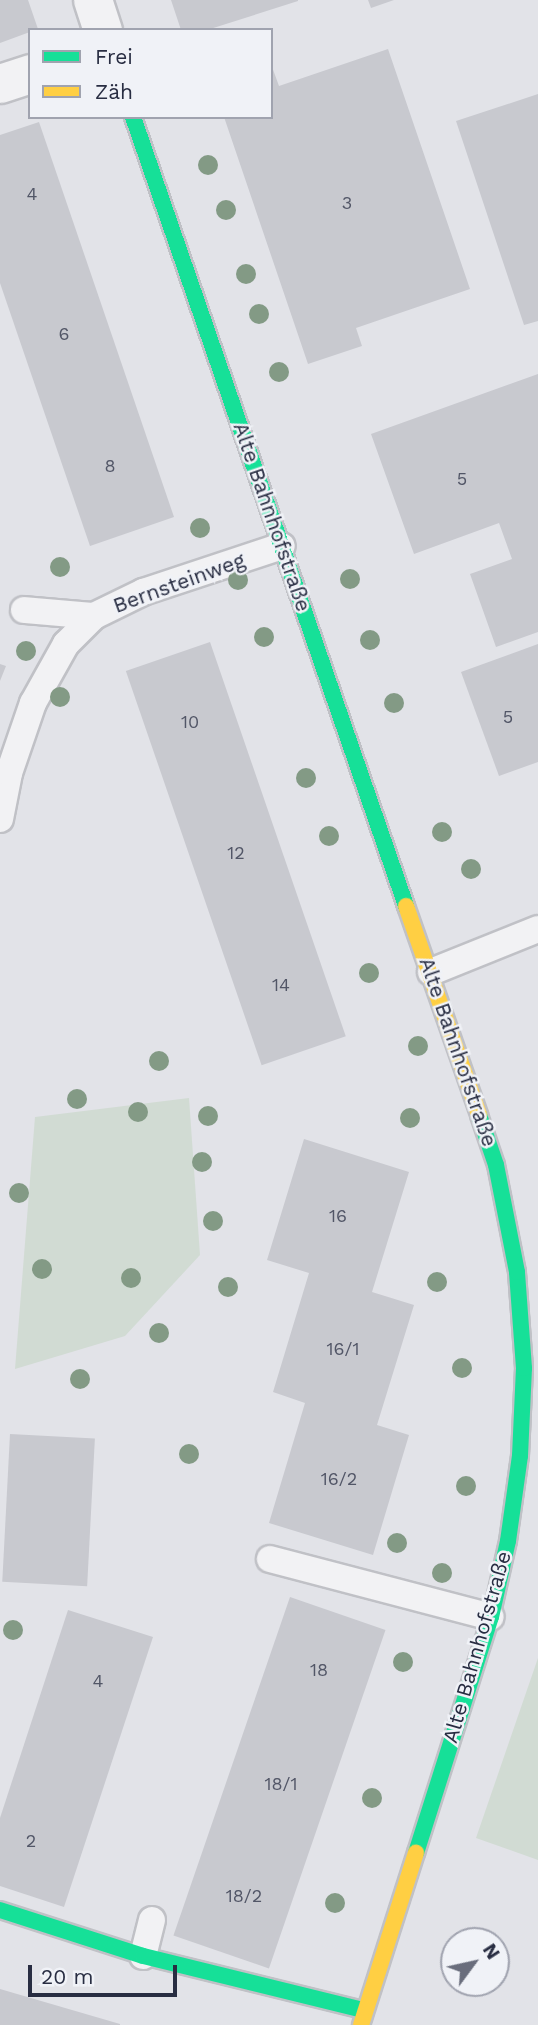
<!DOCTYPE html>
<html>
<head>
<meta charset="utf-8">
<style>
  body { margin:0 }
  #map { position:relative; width:538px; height:2025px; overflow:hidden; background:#e2e3e8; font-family:"Work Sans",sans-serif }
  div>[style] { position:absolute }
  .green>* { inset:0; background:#d1dbd3 }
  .building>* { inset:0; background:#c8c9cf; transform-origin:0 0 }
  .roads { filter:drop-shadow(2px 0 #c0c1c6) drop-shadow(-2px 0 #c0c1c6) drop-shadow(0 2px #c0c1c6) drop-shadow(0 -2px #c0c1c6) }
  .lane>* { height:26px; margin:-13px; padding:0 13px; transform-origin:13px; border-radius:13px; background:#f2f2f4 }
  .street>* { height:38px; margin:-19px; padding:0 19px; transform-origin:19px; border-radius:19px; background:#f2f2f4 }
  .fast>* { height:16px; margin:-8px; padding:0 8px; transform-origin:8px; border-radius:8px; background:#16e098 }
  .slow>* { height:16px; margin:-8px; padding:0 8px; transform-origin:8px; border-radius:8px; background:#ffcf43 }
  .trees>* { width:20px; height:20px; margin:-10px; border-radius:50%; background:#839a85 }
  span { translate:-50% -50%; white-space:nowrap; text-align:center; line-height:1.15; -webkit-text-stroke:5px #f0f2f7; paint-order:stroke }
  .number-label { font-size:18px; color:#525667 }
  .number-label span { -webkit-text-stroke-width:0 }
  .street-label { font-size:21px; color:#282d42 }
  .legend { position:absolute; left:28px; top:28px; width:245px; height:91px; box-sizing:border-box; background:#f0f2f7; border:2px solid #a0a3af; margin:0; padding:9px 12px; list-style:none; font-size:21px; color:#282d42 }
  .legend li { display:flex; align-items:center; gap:14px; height:35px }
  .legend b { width:35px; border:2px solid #a0a3af }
  .north { position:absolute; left:440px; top:1927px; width:70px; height:70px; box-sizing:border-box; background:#f0f2f7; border:2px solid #a0a3af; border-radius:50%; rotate:57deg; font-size:19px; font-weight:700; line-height:28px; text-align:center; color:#282d42 }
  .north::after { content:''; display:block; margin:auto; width:24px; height:32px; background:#696d7c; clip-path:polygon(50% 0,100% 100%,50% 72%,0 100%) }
  .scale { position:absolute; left:28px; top:1965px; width:149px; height:32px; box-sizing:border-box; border:4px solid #282d42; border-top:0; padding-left:9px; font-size:21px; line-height:24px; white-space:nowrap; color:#282d42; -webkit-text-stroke:5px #f0f2f7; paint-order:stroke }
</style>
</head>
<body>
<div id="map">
  <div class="green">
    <div style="clip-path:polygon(189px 1098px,200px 1255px,125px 1336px,15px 1369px,35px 1117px)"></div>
    <div style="clip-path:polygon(538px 1658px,538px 1860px,476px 1838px)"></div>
  </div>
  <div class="building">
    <div style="clip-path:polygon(0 0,28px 0,38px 29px,0 43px)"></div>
    <div style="clip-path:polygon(171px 0,298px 0,298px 1px,207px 30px,181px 30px)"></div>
    <div style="clip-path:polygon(368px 0,394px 0,371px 8px)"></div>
    <div style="clip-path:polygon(388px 49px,470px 289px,356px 328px,362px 346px,308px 364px,224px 117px,271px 117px,271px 64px,279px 86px)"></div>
    <div style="clip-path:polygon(538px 94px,538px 321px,524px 325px,456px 121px)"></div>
    <div style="clip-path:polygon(39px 122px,174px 517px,90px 546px,0 283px,0 135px)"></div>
    <div style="clip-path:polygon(538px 374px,538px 632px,496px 647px,470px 574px,512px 559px,499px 523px,414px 554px,371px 434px)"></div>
    <div style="left:210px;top:642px;width:417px;height:89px;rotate:71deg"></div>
    <div style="clip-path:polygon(538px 644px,538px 762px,499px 776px,461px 672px)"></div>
    <div style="clip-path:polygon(0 664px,6px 666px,0 681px)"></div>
    <div style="clip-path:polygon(304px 1139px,409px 1172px,372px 1292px,414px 1305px,377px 1425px,409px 1435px,373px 1555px,269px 1523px,305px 1403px,273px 1392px,309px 1273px,267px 1260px)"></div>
    <div style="left:10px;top:1434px;width:85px;height:148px;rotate:3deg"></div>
    <div style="left:290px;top:1597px;width:101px;height:358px;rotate:19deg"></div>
    <div style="clip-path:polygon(68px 1610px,153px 1637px,64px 1907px,0 1886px,0 1818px)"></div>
    <div style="clip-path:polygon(0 1989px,120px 2024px,120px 2025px,0 2025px)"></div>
  </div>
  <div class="roads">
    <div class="lane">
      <div style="left:24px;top:610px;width:70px;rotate:4.9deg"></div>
      <div style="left:0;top:819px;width:47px;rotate:-78.9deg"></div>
      <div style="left:9px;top:773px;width:74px;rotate:-71.1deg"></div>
      <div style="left:33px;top:703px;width:68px;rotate:-60.8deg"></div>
      <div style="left:66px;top:644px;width:40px;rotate:-45deg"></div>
      <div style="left:94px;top:616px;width:55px;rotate:-26.1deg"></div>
      <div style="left:143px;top:592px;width:146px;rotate:-18.3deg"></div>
      <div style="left:431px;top:972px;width:115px;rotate:-21.9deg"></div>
      <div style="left:270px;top:1559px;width:228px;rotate:14.7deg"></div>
      <div style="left:143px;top:1956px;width:37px;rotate:-76deg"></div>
    </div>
    <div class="street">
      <div style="left:93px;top:0;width:32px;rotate:72deg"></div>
      <div style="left:0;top:84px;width:32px;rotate:-18deg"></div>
    </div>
    <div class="fast">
      <div style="left:133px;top:117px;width:835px;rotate:70.91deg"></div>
      <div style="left:416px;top:1853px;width:248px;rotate:-72.4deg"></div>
      <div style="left:491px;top:1617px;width:78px;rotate:-77.4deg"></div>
      <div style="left:508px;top:1541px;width:86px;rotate:-82deg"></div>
      <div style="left:520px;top:1456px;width:88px;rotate:-87.4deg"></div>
      <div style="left:524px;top:1368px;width:96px;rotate:-94.2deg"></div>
      <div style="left:517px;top:1272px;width:109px;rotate:-101.1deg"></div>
      <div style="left:496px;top:1165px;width:53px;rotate:-108.8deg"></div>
      <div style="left:0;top:1910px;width:150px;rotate:17.8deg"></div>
      <div style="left:143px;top:1956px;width:227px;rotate:13.8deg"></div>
    </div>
    <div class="slow">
      <div style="left:406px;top:906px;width:221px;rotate:70.7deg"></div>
      <div style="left:361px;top:2025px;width:181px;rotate:-72.3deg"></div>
    </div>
  </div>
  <div class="trees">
    <div style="left:208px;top:165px"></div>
    <div style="left:226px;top:210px"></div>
    <div style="left:246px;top:274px"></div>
    <div style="left:259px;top:314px"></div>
    <div style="left:279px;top:372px"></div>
    <div style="left:200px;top:528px"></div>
    <div style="left:60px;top:567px"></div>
    <div style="left:350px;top:579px"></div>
    <div style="left:238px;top:580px"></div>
    <div style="left:264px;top:637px"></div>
    <div style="left:370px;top:640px"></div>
    <div style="left:26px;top:651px"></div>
    <div style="left:60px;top:697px"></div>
    <div style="left:394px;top:703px"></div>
    <div style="left:306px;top:778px"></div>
    <div style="left:442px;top:832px"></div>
    <div style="left:329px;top:836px"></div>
    <div style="left:471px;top:869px"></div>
    <div style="left:369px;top:973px"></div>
    <div style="left:418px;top:1046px"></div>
    <div style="left:159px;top:1061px"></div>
    <div style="left:77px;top:1099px"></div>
    <div style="left:138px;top:1112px"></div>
    <div style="left:208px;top:1116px"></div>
    <div style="left:410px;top:1118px"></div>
    <div style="left:202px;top:1162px"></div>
    <div style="left:19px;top:1193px"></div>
    <div style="left:213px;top:1221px"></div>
    <div style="left:42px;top:1269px"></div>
    <div style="left:131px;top:1278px"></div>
    <div style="left:437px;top:1282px"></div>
    <div style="left:228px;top:1287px"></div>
    <div style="left:159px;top:1333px"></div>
    <div style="left:462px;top:1368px"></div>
    <div style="left:80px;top:1379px"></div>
    <div style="left:189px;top:1454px"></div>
    <div style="left:466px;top:1486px"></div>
    <div style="left:397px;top:1543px"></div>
    <div style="left:442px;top:1573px"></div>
    <div style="left:13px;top:1630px"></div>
    <div style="left:403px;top:1662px"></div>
    <div style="left:372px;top:1798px"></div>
    <div style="left:335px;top:1903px"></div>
  </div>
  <div class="number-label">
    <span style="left:32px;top:194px">4</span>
    <span style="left:347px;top:203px">3</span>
    <span style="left:64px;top:334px">6</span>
    <span style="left:110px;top:466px">8</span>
    <span style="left:462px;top:479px">5</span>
    <span style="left:508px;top:717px">5</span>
    <span style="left:190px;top:722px">10</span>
    <span style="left:236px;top:853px">12</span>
    <span style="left:281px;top:985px">14</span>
    <span style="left:338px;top:1216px">16</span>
    <span style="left:343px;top:1349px">16/1</span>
    <span style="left:339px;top:1479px">16/2</span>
    <span style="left:319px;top:1670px">18</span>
    <span style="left:98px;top:1681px">4</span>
    <span style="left:281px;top:1784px">18/1</span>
    <span style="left:31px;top:1841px">2</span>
    <span style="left:244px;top:1896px">18/2</span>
  </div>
  <div class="street-label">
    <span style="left:272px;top:517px;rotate:71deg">Alte Bahnhofstraße</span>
    <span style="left:179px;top:583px;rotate:-20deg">Bernsteinweg</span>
    <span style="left:458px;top:1052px;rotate:71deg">Alte Bahnhofstraße</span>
    <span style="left:477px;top:1647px;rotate:-74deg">Alte Bahnhofstraße</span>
  </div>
  <ul class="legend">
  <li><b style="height:9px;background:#16e098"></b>Frei</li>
  <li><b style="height:9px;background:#ffcf43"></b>Zäh</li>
  </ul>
  <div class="north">N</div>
  <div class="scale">20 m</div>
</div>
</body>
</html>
